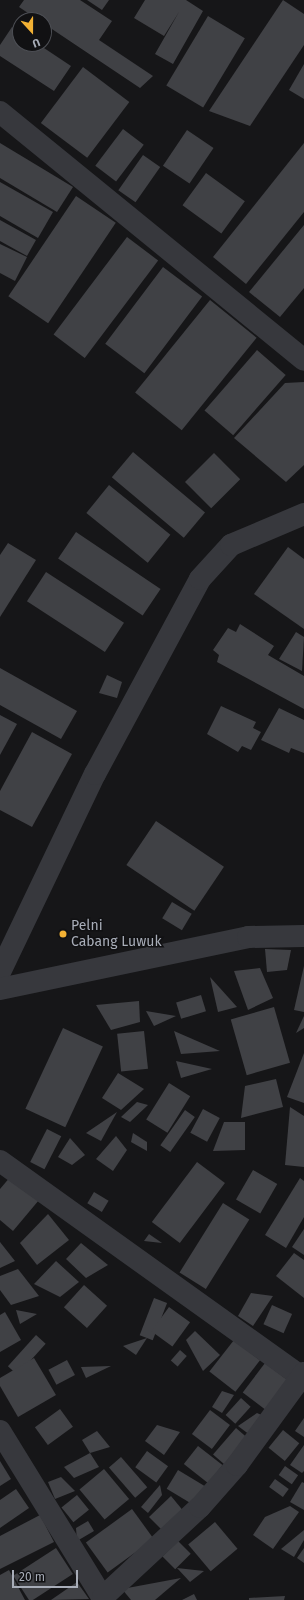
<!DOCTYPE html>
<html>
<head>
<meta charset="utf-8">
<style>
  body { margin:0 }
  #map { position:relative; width:304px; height:1600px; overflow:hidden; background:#161618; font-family:"Fira Sans",sans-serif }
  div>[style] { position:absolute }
  .building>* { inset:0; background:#404145; transform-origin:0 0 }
  .minor>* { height:22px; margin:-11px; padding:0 11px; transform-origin:11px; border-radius:11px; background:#37383d }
  .dots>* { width:11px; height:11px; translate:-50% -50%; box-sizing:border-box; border:2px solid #111113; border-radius:50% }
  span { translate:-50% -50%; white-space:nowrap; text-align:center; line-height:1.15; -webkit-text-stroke:3px #111113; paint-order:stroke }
  .poi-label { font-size:14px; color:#a8adb8 }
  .left { translate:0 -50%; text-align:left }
  .north { position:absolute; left:12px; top:12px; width:40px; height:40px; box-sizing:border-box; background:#111113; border:1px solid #4d4f55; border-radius:50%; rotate:159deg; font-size:11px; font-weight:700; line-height:16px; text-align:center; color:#a8adb8 }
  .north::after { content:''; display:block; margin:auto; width:14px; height:18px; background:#f2b134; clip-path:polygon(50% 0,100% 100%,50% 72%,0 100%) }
  .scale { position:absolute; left:12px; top:1570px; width:66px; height:18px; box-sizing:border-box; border:2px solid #a8adb8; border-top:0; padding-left:5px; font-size:12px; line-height:14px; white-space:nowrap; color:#a8adb8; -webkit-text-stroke:3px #111113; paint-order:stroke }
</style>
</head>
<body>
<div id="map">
  <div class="building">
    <div style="clip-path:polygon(24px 0,80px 0,112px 21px,99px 40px,153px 76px,140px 88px,19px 7px)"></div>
    <div style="clip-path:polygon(87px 0,109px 0,102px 10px)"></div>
    <div style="clip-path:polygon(145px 0,186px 0,203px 11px,173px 64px,155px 54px,179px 12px,164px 36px,134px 18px)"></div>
    <div style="clip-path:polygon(283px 0,304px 14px,304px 45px,250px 126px,209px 111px)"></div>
    <div style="left:208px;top:16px;width:43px;height:81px;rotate:31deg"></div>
    <div style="clip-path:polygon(12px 27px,20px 32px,20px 44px,38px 44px,71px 66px,54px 91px,0 56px,0 45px)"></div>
    <div style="clip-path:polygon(304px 64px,304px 99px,289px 90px)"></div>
    <div style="left:83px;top:67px;width:58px;height:70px;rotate:37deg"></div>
    <div style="left:123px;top:129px;width:26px;height:46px;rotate:37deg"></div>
    <div style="left:187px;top:130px;width:32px;height:43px;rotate:34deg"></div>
    <div style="clip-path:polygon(0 143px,73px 187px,57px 212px,0 178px)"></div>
    <div style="clip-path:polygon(304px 143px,304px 212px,246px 284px,213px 257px)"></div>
    <div style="left:143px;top:155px;width:21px;height:43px;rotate:35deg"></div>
    <div style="left:206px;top:173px;width:48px;height:40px;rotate:36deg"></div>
    <div style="clip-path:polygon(0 182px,53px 212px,38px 238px,0 216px)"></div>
    <div style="left:76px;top:196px;width:48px;height:121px;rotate:34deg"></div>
    <div style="clip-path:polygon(0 220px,36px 240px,27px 256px,0 241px)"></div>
    <div style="clip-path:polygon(304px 225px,304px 288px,280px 317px,249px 292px)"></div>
    <div style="left:127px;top:237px;width:39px;height:122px;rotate:37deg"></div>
    <div style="clip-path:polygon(0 244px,27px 257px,15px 281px,0 273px)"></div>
    <div style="left:163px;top:267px;width:49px;height:96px;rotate:37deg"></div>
    <div style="left:210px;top:300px;width:60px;height:119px;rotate:39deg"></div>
    <div style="left:257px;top:350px;width:38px;height:80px;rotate:41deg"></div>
    <div style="clip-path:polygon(304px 382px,304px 465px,286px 482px,234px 438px,285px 383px)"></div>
    <div style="left:133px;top:452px;width:94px;height:33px;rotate:40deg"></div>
    <div style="left:214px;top:453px;width:37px;height:41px;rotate:45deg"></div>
    <div style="left:109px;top:485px;width:79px;height:36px;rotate:39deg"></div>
    <div style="left:76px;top:532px;width:102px;height:32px;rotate:34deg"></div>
    <div style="clip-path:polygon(8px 543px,36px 560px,0 617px,0 555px)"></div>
    <div style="clip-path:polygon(288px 547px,304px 559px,304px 629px,254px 594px)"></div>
    <div style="left:46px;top:572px;width:93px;height:35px;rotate:33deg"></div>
    <div style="clip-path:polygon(240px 624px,274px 646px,268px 655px,304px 676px,304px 709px,217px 662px,219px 655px,213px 650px,228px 628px,236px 632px)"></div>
    <div style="clip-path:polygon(296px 632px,304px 637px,302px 671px,279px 659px)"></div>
    <div style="clip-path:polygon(0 668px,77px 711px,61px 739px,0 705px)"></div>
    <div style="clip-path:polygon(107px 675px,122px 682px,117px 698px,99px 693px)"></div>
    <div style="clip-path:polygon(221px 706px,256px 722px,253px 728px,261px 732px,251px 750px,242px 746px,238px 752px,207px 734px)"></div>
    <div style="clip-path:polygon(279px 708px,304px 720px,304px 753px,291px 748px,289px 753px,261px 740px)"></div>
    <div style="clip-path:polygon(0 715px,17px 724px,0 755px)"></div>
    <div style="clip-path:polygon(32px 732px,72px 754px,32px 827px,0 810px,0 791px)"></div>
    <div style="left:156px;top:821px;width:82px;height:53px;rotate:34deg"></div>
    <div style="left:172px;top:902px;width:23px;height:19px;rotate:31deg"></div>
    <div style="clip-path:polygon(265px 949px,291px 950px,287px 970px,267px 972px)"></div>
    <div style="clip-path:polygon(304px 966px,304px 1012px,294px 1010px)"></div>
    <div style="clip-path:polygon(260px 968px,273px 998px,248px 1010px,234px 971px)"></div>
    <div style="clip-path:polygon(210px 977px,237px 1007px,218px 1012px)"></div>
    <div style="left:201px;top:995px;width:17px;height:26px;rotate:73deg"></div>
    <div style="clip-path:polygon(139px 1001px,140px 1022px,111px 1030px,96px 1005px)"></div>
    <div style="left:274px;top:1007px;width:58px;height:45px;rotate:74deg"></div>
    <div style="clip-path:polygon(146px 1011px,176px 1016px,154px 1026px)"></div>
    <div style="clip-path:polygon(304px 1016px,304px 1028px,296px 1033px)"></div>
    <div style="left:63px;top:1028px;width:44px;height:89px;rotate:25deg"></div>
    <div style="left:144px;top:1031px;width:38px;height:27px;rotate:84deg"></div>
    <div style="clip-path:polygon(174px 1031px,220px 1051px,181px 1054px)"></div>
    <div style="clip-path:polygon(304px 1053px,304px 1103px,287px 1097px)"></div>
    <div style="clip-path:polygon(176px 1061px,212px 1069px,181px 1078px)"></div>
    <div style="clip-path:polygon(118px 1073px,144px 1089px,121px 1110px,102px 1098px)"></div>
    <div style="clip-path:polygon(276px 1079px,283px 1107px,241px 1118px,245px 1086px)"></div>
    <div style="left:169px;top:1083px;width:25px;height:43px;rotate:32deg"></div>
    <div style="clip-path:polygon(137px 1102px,148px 1105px,130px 1122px,121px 1117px)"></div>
    <div style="clip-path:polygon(290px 1107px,304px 1116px,304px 1167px,285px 1165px)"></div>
    <div style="left:203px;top:1109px;width:19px;height:27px;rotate:28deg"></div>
    <div style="left:185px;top:1110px;width:12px;height:43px;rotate:35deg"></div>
    <div style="clip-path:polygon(117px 1112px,101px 1141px,86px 1133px)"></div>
    <div style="clip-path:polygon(224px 1122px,245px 1122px,245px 1150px,213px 1151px)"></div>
    <div style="left:47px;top:1129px;width:16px;height:37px;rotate:27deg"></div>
    <div style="clip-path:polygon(133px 1133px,147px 1142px,147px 1151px,131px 1142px)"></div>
    <div style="clip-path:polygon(116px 1136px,127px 1150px,113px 1171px,96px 1159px)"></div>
    <div style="clip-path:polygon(70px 1138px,85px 1155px,72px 1165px,58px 1157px)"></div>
    <div style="left:197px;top:1162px;width:35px;height:75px;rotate:37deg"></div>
    <div style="left:253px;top:1170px;width:28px;height:34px;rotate:30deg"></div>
    <div style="clip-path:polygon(11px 1176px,39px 1200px,13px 1231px,0 1220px,0 1189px)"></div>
    <div style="clip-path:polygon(300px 1178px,304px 1181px,304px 1217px,286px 1248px,265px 1235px)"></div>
    <div style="left:94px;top:1192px;width:17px;height:13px;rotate:31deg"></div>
    <div style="left:223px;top:1203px;width:31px;height:82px;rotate:32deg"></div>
    <div style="clip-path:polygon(48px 1214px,69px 1240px,37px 1265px,20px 1243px)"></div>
    <div style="clip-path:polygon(304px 1229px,304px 1255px,292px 1247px)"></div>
    <div style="clip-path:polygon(149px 1234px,162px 1243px,144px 1241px)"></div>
    <div style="clip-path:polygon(0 1242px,15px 1261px,0 1268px)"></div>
    <div style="clip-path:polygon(81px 1243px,108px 1265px,86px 1278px,66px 1259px)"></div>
    <div style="clip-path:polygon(294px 1253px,304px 1260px,304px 1298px,276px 1276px)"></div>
    <div style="clip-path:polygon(56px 1261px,79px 1282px,60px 1297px,34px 1284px)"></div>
    <div style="clip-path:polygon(18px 1269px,39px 1296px,11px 1305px,0 1290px,0 1276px)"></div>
    <div style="left:84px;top:1285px;width:31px;height:30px;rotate:42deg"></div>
    <div style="clip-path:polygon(251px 1293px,273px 1296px,253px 1326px,238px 1316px)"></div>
    <div style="left:154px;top:1298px;width:14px;height:40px;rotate:21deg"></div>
    <div style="left:272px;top:1305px;width:22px;height:21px;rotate:24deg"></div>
    <div style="left:169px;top:1307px;width:26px;height:30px;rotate:36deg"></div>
    <div style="clip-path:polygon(16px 1310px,37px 1314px,20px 1324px)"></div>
    <div style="clip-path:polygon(5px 1312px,21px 1340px,0 1352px,0 1315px)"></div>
    <div style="clip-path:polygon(195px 1331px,220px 1355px,203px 1371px,186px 1340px)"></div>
    <div style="left:36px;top:1335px;width:13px;height:42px;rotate:42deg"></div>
    <div style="clip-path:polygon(147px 1338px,136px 1355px,123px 1346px)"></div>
    <div style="left:234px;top:1340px;width:33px;height:40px;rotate:38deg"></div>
    <div style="left:180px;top:1350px;width:9px;height:14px;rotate:41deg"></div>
    <div style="clip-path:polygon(34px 1358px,56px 1395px,18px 1417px,0 1386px,0 1378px)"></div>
    <div style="left:67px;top:1360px;width:17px;height:21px;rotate:62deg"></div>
    <div style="left:265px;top:1363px;width:31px;height:37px;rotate:37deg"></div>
    <div style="clip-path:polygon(111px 1366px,86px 1378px,81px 1367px)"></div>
    <div style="clip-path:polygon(222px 1391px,234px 1395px,222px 1413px,212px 1407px)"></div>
    <div style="left:241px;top:1398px;width:13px;height:23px;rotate:42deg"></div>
    <div style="left:60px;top:1409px;width:22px;height:31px;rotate:54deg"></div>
    <div style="left:210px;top:1410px;width:25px;height:30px;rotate:37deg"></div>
    <div style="clip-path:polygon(257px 1413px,266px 1417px,250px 1435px,238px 1426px)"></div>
    <div style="clip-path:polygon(304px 1418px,304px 1437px,295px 1431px)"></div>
    <div style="clip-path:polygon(157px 1425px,180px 1432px,164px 1455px,145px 1441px)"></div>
    <div style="left:236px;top:1428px;width:18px;height:35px;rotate:41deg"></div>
    <div style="left:283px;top:1430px;width:21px;height:23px;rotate:39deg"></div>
    <div style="clip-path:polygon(97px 1431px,110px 1447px,90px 1453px,82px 1440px)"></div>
    <div style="clip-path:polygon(304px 1445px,304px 1471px,302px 1473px,290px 1465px)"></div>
    <div style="left:198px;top:1446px;width:31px;height:23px;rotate:38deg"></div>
    <div style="left:147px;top:1451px;width:26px;height:20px;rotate:36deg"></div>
    <div style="clip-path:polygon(90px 1453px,99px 1467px,74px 1478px,64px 1467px)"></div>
    <div style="left:121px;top:1457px;width:40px;height:16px;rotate:49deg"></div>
    <div style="clip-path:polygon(0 1461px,11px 1479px,0 1486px)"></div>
    <div style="left:285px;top:1466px;width:16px;height:11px;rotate:35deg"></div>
    <div style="left:104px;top:1469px;width:39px;height:32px;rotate:50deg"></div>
    <div style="left:178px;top:1470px;width:31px;height:22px;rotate:31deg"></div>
    <div style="clip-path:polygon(61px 1477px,75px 1491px,55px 1499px,48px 1482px)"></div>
    <div style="left:275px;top:1479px;width:17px;height:10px;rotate:36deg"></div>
    <div style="clip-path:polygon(302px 1482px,304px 1483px,304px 1510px,290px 1502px)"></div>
    <div style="clip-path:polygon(160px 1485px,162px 1495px,148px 1513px,141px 1507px)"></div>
    <div style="clip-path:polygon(16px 1489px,29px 1508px,0 1528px,0 1500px)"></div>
    <div style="left:77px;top:1495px;width:19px;height:20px;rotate:51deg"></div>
    <div style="clip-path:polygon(171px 1496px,185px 1513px,163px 1531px,149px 1517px)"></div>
    <div style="clip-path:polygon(290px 1506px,299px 1512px,273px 1549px,253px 1535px,265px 1517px)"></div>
    <div style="left:132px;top:1509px;width:37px;height:57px;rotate:54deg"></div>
    <div style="clip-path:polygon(40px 1515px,54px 1542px,0 1569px,0 1536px)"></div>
    <div style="clip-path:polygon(88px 1521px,94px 1531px,77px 1541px,76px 1528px)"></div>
    <div style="left:215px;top:1522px;width:35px;height:35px;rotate:50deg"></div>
    <div style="clip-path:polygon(304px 1530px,304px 1540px,294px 1557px,281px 1549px)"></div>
    <div style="left:178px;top:1541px;width:18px;height:22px;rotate:45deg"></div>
    <div style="left:56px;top:1548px;width:31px;height:51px;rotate:57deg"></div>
    <div style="clip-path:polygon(304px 1548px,304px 1563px,297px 1558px)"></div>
    <div style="clip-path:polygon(177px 1568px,204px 1571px,190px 1582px)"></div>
    <div style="clip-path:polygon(9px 1570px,25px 1600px,0 1600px,0 1575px)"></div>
    <div style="clip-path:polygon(181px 1578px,155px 1600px,131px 1600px,122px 1589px)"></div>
    <div style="clip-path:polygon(77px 1582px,89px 1599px,51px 1600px)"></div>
    <div style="clip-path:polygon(194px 1594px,197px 1600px,182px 1600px)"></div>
    <div style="clip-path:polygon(285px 1596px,284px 1600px,249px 1600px,249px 1598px)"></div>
  </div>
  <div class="minor">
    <div style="left:0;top:112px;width:392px;rotate:39.2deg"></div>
    <div style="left:0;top:972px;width:220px;rotate:-64.4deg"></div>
    <div style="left:95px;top:774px;width:221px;rotate:-61.7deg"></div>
    <div style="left:200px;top:579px;width:46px;rotate:-47.6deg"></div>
    <div style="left:231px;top:545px;width:79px;rotate:-23deg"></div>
    <div style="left:0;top:989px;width:253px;rotate:-11.8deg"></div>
    <div style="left:248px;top:937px;width:56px;rotate:-1deg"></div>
    <div style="left:0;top:1161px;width:374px;rotate:35.6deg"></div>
    <div style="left:0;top:1431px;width:198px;rotate:58.4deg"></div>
    <div style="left:103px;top:1597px;width:132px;rotate:-42.9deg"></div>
    <div style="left:200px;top:1507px;width:56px;rotate:-48.6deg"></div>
    <div style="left:237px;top:1465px;width:114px;rotate:-53.9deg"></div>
  </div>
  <div class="dots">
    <div style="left:63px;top:934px;background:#f2b134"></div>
  </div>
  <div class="poi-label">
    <span class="left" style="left:71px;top:934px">Pelni<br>Cabang Luwuk</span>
  </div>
  <div class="north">U</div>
  <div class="scale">20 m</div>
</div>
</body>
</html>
